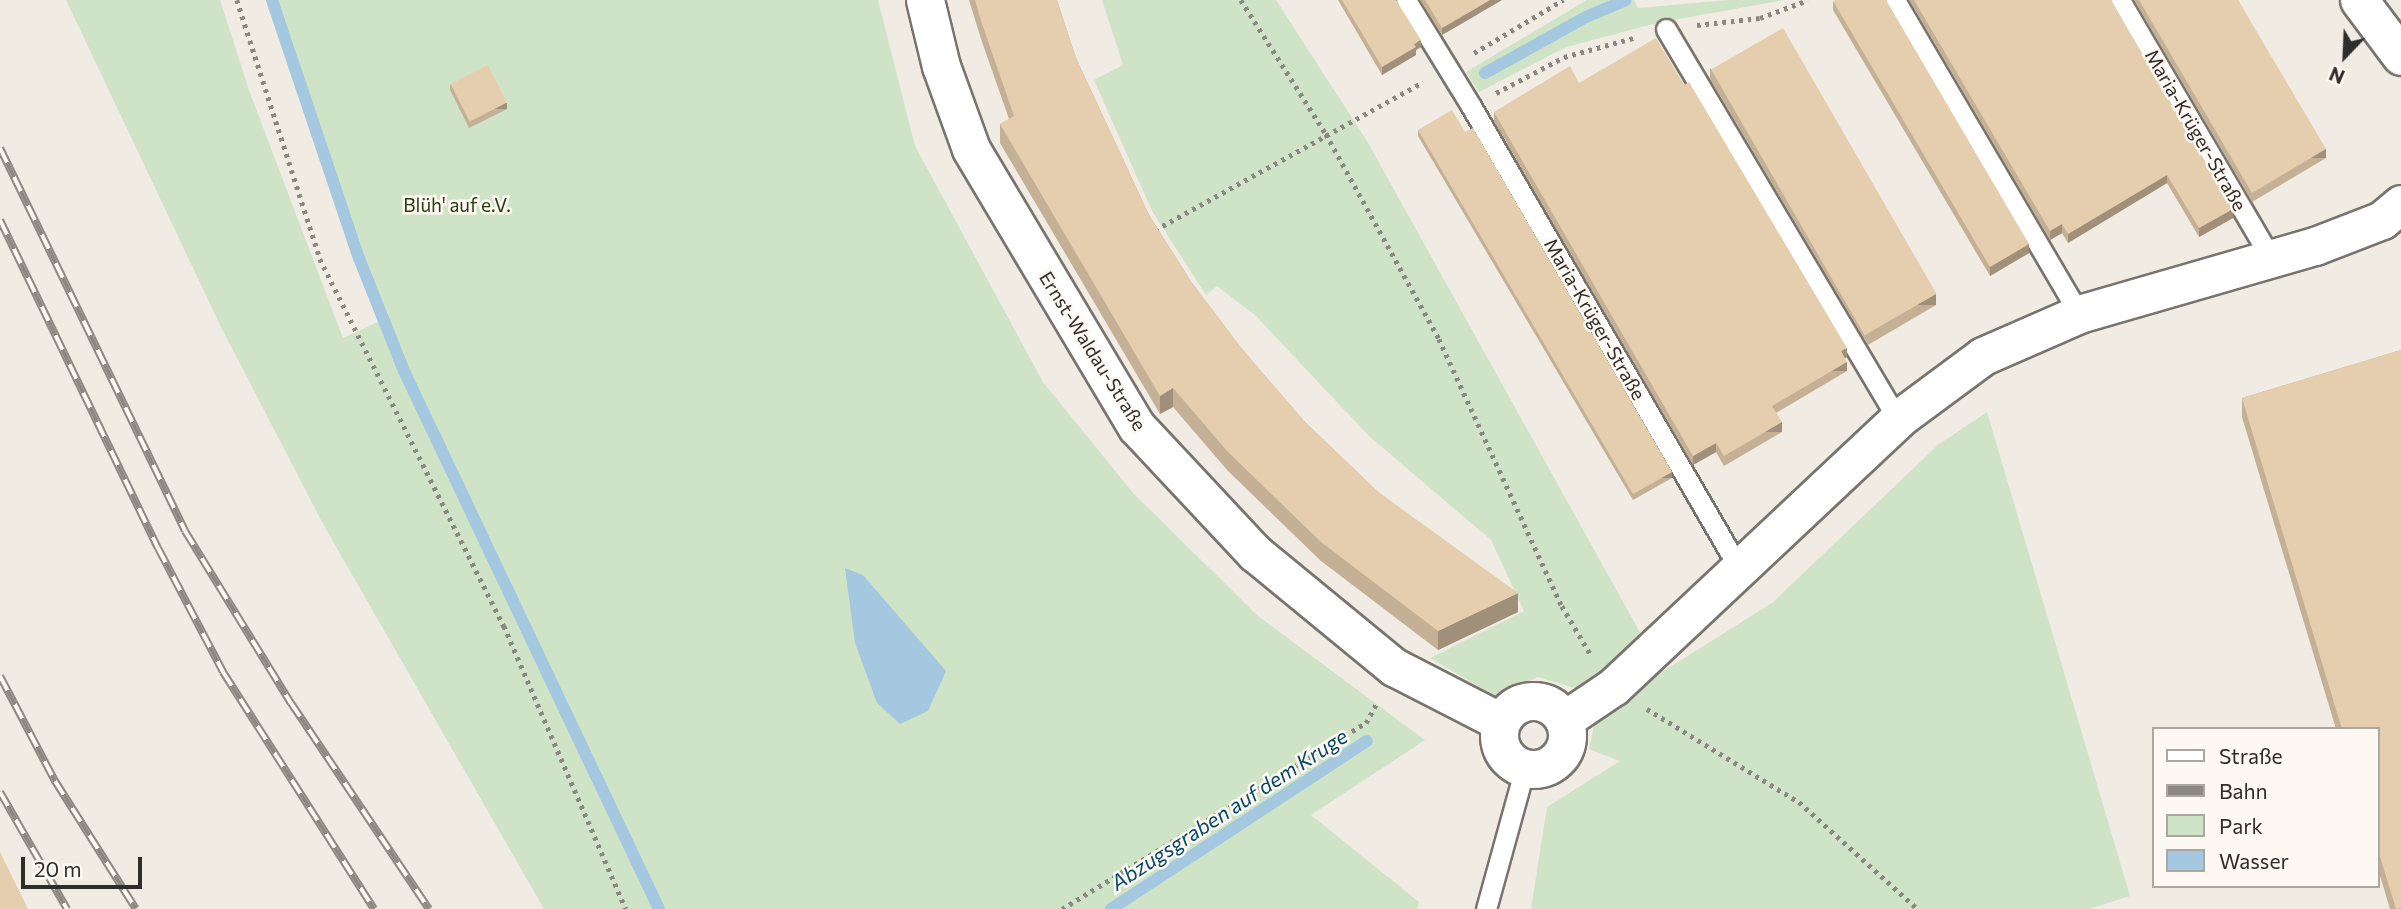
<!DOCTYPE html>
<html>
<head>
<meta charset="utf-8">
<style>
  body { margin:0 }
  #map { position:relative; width:2401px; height:909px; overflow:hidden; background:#f0ebe3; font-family:Commissioner,sans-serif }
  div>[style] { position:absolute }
  .green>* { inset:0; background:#cfe4c6 }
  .water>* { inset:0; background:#a3c8df }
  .stream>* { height:12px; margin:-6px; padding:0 6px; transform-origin:6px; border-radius:6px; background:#a3c8df }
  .path>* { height:4.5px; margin-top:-2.25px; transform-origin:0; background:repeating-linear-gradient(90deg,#8b8882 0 3.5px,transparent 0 8.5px) }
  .roads { filter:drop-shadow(2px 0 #78746d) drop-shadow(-2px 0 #78746d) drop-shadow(0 2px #78746d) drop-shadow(0 -2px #78746d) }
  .lane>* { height:19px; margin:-9.5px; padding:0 9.5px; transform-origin:9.5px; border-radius:9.5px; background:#fff }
  .street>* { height:37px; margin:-18.5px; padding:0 18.5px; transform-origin:18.5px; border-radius:18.5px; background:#fff }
  .street>.ring { margin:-18.5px; padding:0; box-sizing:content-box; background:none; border:37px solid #fff; border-radius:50% }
  .rail>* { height:8px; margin-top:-4px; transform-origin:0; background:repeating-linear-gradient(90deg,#fdf8f1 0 16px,#8c8983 0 32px); box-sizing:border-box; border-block:2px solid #8c8983 }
  .wall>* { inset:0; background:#c4b195 }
  .shaded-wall>* { inset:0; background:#a09079; transform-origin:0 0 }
  .building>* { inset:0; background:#e4cead; transform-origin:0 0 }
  span { translate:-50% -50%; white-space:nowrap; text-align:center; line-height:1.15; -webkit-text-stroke:5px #fdf8f1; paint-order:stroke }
  .street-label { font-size:19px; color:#2f2d2a }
  .park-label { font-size:19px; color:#1f3d0e }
  .water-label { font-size:21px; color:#024867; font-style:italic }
  .legend { position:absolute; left:2152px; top:727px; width:228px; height:161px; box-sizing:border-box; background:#fdf8f1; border:2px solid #aba7a1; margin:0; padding:9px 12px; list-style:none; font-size:21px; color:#2f2d2a }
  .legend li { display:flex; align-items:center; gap:14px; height:35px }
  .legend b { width:35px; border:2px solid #aba7a1 }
  .north { position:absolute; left:2310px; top:21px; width:70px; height:70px; -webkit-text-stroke:5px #fdf8f1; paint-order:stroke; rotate:203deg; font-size:19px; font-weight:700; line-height:28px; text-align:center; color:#2f2d2a }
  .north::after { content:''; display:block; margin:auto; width:24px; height:32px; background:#2f2d2a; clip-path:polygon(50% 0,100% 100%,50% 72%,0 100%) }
  .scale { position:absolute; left:21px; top:857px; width:121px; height:32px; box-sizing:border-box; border:4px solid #2f2d2a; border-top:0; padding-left:9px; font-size:21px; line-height:24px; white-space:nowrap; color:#2f2d2a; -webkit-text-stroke:5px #fdf8f1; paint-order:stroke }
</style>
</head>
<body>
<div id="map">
  <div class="green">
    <div style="clip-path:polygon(66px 0,220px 0,250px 93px,343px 338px,389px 317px,301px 95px,270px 0,878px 0,915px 146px,1043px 382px,1133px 493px,1258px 616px,1425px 740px,1311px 815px,1419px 902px,1417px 909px,544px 909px,323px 524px,221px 327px)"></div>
    <div style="clip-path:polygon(1102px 0,1276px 0,1367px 141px,1662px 672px,1772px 603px,1938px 445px,1987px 412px,2130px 896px,2089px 909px,1531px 909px,1547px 807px,1620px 761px,1589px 749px,1596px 716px,1574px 688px,1538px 677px,1495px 696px,1430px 658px,1524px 611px,1491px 540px,1369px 436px,1255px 315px,1217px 286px,1206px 295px,1152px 211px,1094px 80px,1123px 65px)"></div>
    <div style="clip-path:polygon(1587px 0,1634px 0,1638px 8px,1728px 0,1784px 0,1657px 23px,1566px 47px,1479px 92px,1466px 72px)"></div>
  </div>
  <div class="water">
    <div style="clip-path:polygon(845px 568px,863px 575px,946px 671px,928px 711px,900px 724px,877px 703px,855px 643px)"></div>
  </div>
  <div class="stream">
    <div style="left:272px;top:0;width:272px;rotate:71.4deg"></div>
    <div style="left:359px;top:258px;width:122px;rotate:68.3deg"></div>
    <div style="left:404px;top:371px;width:595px;rotate:64.64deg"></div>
    <div style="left:1485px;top:73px;width:115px;rotate:-29deg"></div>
    <div style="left:1586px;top:17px;width:43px;rotate:-23deg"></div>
    <div style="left:1111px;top:909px;width:306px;rotate:-33.3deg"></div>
  </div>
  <div class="path">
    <div style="left:237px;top:0;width:272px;rotate:72.2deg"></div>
    <div style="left:320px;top:259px;width:411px;rotate:63.4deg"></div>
    <div style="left:504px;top:626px;width:308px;rotate:66.7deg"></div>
    <div style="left:1241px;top:0;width:159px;rotate:57.6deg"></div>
    <div style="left:1326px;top:134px;width:234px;rotate:61.1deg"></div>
    <div style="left:1439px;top:339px;width:294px;rotate:65.3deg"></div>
    <div style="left:1562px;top:606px;width:57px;rotate:59.4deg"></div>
    <div style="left:1697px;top:25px;width:63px;rotate:-6.3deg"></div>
    <div style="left:1760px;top:18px;width:51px;rotate:-20.6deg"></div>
    <div style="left:1474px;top:53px;width:104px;rotate:-30.8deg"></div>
    <div style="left:1496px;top:93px;width:77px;rotate:-27.9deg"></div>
    <div style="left:1564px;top:57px;width:76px;rotate:-15.3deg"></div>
    <div style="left:1155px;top:230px;width:306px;rotate:-28.9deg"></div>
    <div style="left:1647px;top:709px;width:178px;rotate:31.5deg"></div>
    <div style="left:1799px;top:802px;width:160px;rotate:42deg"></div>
    <div style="left:1062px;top:909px;width:356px;rotate:-31.5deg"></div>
    <div style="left:1366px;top:723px;width:24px;rotate:-62deg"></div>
  </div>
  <div class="roads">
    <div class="lane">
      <div style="left:1406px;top:0;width:124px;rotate:58.5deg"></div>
      <div style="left:1471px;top:106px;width:536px;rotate:59.9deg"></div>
      <div style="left:1895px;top:0;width:364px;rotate:59.6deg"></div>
      <div style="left:2120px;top:0;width:301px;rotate:59.7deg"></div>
      <div style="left:1666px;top:29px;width:454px;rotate:59.3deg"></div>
      <div style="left:1486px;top:909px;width:147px;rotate:-74.6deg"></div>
    </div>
    <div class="street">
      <div style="left:925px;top:0;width:68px;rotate:76.4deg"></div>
      <div style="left:941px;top:66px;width:88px;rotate:70.1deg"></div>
      <div style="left:971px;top:149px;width:324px;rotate:59.2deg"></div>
      <div style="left:1137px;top:427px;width:173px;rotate:46.9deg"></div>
      <div style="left:1255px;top:553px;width:180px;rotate:39.4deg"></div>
      <div style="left:1394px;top:667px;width:120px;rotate:27.2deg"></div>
      <div style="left:2359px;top:0;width:70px;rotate:53.1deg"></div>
      <div class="ring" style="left:1499px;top:701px;width:31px;height:31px"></div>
      <div style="left:1564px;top:720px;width:59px;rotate:-34deg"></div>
      <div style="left:1613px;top:687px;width:391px;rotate:-43.2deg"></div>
      <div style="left:1898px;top:419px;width:106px;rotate:-36.5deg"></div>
      <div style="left:1983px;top:356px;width:105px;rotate:-23.6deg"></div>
      <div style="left:2079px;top:314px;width:246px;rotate:-16.1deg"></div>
      <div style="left:2315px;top:246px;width:72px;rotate:-21.2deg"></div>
      <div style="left:2382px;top:220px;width:25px;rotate:-40deg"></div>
    </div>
  </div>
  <div class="rail">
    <div style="left:0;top:148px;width:425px;rotate:64.2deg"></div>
    <div style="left:185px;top:531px;width:202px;rotate:58.4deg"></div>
    <div style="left:291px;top:703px;width:248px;rotate:56.2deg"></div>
    <div style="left:0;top:220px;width:364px;rotate:64.3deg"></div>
    <div style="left:158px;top:548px;width:140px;rotate:62.3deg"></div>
    <div style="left:223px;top:672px;width:281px;rotate:57.5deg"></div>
    <div style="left:0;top:676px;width:119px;rotate:62.4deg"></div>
    <div style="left:55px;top:781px;width:151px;rotate:57.7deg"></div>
    <div style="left:0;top:792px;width:135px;rotate:60.2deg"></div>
  </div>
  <div class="wall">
    <div style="clip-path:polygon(969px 0,1057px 0,1076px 58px,1149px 215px,1192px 283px,1242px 349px,1304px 421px,1377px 491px,1518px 612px,1438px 650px,1321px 561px,1228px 471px,1173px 407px,1160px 414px,1000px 143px,1000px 124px,1009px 119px,981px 39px)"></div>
    <div style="clip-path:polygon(1338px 0,1396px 0,1421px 47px,1416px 50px,1416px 55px,1382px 75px)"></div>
    <div style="clip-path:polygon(1420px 0,1502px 0,1442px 35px)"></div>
    <div style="clip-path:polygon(1909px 0,2111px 0,2233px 218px,2199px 237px,2167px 183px,2068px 243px,2062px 233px,2050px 240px)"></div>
    <div style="clip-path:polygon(2134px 0,2238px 0,2326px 158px,2252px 202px)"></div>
    <div style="clip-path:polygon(1833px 1px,2029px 253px,1990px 276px,1833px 10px)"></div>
    <div style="clip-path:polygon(1710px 68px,1936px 305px,1868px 345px,1710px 79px)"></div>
    <div style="clip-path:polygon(1579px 83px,1847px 357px,1845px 358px,1847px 371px,1776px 413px,1782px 432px,1724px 466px,1716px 452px,1693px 465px,1494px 121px,1494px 112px)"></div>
    <div style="clip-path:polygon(450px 84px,507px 109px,469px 128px,450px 90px)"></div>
    <div style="clip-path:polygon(1418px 130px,1672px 478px,1633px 500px,1418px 136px)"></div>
    <div style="clip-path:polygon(2401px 350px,2401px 909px,2390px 909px,2378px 869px,2378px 729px,2336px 729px,2242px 417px,2242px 398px)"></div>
  </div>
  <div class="shaded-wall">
    <div style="clip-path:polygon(1490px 0,1502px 0,1442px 35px,1442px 28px)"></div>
    <div style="clip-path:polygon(1421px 40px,1421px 47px,1416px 50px,1416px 55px,1382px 75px,1382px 67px)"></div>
    <div style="left:507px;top:103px;width:6px;height:42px;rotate:90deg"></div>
    <div style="left:2326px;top:149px;width:9px;height:86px;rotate:90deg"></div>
    <div style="clip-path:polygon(2167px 175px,2167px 183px,2068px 243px,2068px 234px)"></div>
    <div style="clip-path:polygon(2233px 209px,2233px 218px,2199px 237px,2199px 228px)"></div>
    <div style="clip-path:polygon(2062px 224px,2062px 233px,2050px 240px,2050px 231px)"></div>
    <div style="clip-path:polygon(2029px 244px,2029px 253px,1990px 276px,1990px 267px)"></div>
    <div style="left:1936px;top:294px;width:11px;height:79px;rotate:90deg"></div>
    <div style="clip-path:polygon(1847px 348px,1847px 357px,1841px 360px,1841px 351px)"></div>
    <div style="left:1847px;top:362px;width:9px;height:87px;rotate:90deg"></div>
    <div style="clip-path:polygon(1173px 388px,1173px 407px,1160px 414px,1160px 396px)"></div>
    <div style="left:1782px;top:422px;width:10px;height:67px;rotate:90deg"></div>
    <div style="clip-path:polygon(1716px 443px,1716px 452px,1693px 465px,1693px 456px)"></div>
    <div style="left:1672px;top:472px;width:6px;height:45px;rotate:90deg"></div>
    <div style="clip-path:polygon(1518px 593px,1518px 612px,1438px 650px,1438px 631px)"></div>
  </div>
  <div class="building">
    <div style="clip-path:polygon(975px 0,1057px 0,1076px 58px,1149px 215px,1192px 283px,1242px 349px,1304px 421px,1377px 491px,1518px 593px,1438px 631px,1321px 542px,1228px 452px,1173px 388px,1160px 396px,1000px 124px,1014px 116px,981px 21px)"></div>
    <div style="clip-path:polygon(1342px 0,1396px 0,1421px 40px,1414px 44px,1416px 47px,1382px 67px)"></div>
    <div style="clip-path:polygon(1425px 0,1490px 0,1442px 28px)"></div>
    <div style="clip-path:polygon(1835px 0,1886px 0,2029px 244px,1990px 267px,1833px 1px)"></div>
    <div style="clip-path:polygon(1914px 0,2111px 0,2233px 209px,2199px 228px,2167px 175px,2068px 234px,2062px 224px,2050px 231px)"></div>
    <div style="clip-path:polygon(2139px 0,2238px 0,2326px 149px,2252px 193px)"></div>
    <div style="left:1783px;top:28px;width:307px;height:83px;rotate:60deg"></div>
    <div style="clip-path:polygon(1656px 38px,1684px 85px,1689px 82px,1847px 348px,1841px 351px,1847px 362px,1772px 406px,1782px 422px,1724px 456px,1716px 443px,1693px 456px,1494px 112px,1570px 66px,1579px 83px)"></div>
    <div style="left:488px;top:65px;width:42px;height:42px;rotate:63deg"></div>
    <div style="clip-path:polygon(1452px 110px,1465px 132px,1473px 128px,1672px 472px,1633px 494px,1418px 130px)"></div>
    <div style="clip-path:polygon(2401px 350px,2401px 908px,2396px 909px,2378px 850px,2378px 729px,2342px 729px,2242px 398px)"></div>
    <div style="clip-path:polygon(0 852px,28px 909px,0 909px)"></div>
  </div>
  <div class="street-label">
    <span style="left:2196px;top:130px;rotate:60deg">Maria-Krüger-Straße</span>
    <span style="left:1595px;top:319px;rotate:60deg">Maria-Krüger-Straße</span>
    <span style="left:1093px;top:351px;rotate:58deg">Ernst-Waldau-Straße</span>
  </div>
  <div class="park-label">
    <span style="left:457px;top:205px">Blüh' auf e.V.</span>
  </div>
  <div class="water-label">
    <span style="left:1229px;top:809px;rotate:-33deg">Abzugsgraben auf dem Kruge</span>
  </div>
  <ul class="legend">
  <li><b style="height:9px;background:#fff"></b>Straße</li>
  <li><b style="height:9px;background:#8c8983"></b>Bahn</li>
  <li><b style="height:19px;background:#cfe4c6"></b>Park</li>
  <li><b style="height:19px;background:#a3c8df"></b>Wasser</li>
  </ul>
  <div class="north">N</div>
  <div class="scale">20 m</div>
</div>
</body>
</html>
